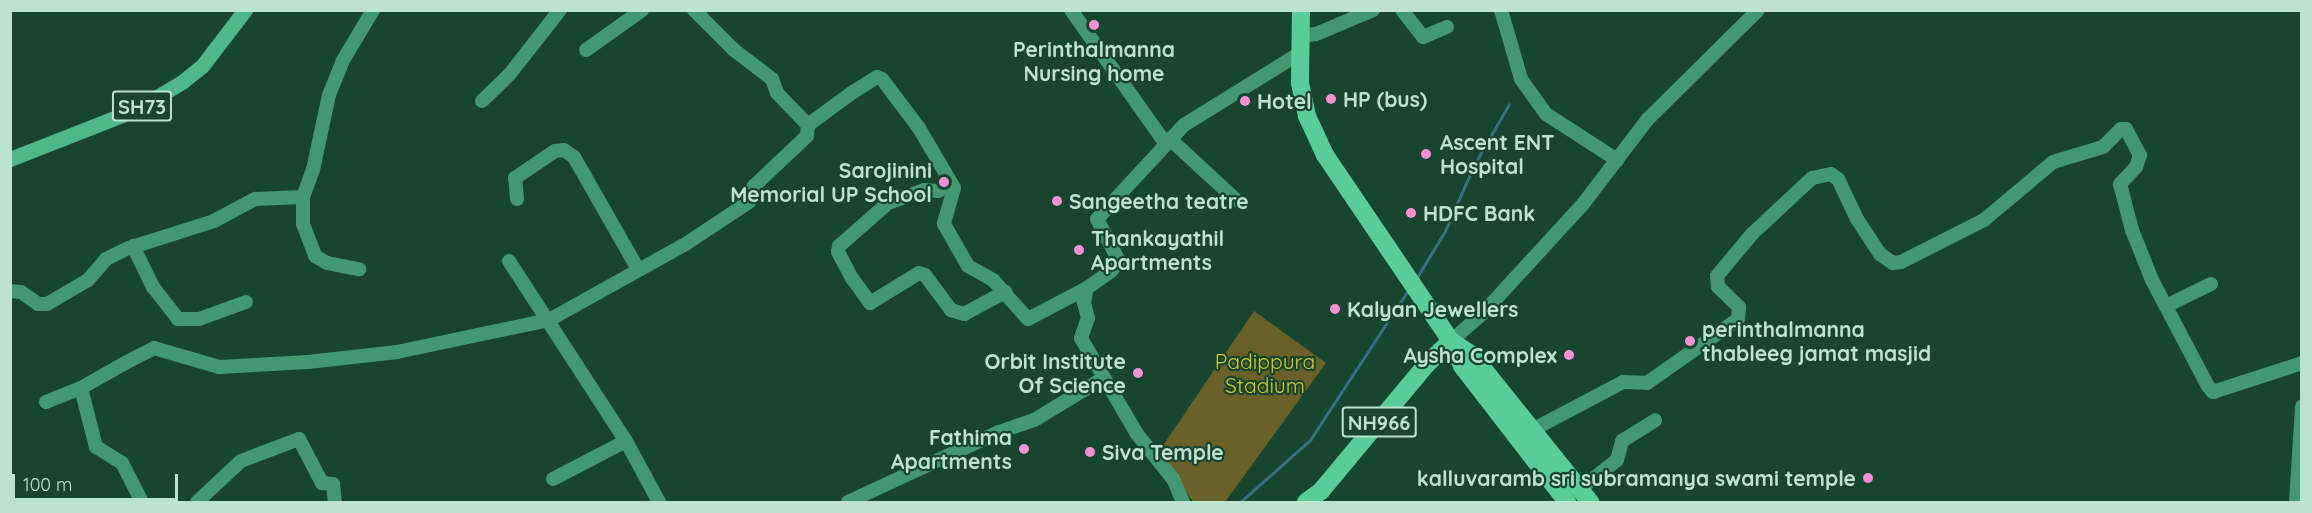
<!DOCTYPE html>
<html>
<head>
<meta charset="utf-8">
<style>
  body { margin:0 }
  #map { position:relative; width:2312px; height:513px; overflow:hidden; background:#184530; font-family:Quicksand,sans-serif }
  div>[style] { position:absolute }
  .green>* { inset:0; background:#696128 }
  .stream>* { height:3px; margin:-1.5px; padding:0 1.5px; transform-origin:1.5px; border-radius:1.5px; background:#387082 }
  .street>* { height:14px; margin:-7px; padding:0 7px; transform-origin:7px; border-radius:7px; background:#449871 }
  .secondary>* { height:15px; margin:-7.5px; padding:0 7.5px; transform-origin:7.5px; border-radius:7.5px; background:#449871 }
  .primary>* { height:15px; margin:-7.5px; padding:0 7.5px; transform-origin:7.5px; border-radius:7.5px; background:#50b888 }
  .highway>* { height:18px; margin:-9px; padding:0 9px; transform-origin:9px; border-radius:9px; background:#58cd98 }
  .dots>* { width:16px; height:16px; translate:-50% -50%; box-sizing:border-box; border:3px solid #184530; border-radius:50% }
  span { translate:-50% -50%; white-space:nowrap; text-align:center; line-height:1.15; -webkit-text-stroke:4.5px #184530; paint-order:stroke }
  .shield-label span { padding:2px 4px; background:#184530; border:2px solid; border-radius:4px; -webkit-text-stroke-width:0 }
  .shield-label { font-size:20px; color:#bce3ce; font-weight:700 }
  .poi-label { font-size:21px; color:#bce3ce; font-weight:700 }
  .left { translate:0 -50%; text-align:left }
  .right { translate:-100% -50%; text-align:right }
  .park-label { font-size:21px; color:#d7c435 }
  .frame { position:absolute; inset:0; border:12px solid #bce3ce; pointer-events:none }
  .scale { position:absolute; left:12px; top:474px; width:166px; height:27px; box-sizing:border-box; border:3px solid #bce3ce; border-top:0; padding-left:8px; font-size:18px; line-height:21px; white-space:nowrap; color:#bce3ce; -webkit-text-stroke:4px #184530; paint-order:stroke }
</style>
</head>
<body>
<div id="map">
  <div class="green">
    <div style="clip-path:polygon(1254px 311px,1326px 363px,1225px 502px,1193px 502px,1160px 450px)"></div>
  </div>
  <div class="stream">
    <div style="left:1417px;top:277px;width:54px;rotate:-58.7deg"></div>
    <div style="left:1445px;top:231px;width:72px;rotate:-66.3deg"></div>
    <div style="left:1474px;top:165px;width:70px;rotate:-60.2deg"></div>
    <div style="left:1240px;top:502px;width:94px;rotate:-41.5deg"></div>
    <div style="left:1310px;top:440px;width:179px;rotate:-56.8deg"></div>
  </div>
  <div class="street">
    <div style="left:694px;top:10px;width:57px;rotate:45deg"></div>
    <div style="left:734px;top:50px;width:48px;rotate:37.3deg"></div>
    <div style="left:772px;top:79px;width:15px;rotate:70deg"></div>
    <div style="left:777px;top:93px;width:45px;rotate:45.9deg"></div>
    <div style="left:1071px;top:10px;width:164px;rotate:54.7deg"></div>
    <div style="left:1402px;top:10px;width:34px;rotate:52deg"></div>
    <div style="left:1423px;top:37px;width:26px;rotate:-23deg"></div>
    <div style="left:1501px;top:10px;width:72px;rotate:73.8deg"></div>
    <div style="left:1521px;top:79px;width:43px;rotate:54.5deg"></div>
    <div style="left:1546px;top:114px;width:85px;rotate:32.9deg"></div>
    <div style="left:1300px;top:36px;width:16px;rotate:-7deg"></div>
    <div style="left:1316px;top:34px;width:62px;rotate:-22.8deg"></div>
    <div style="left:586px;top:50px;width:69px;rotate:-35.5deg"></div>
    <div style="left:482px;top:101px;width:37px;rotate:-44deg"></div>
    <div style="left:509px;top:75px;width:83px;rotate:-51.9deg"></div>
    <div style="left:808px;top:125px;width:56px;rotate:-36.3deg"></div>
    <div style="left:853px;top:92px;width:28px;rotate:-32deg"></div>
    <div style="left:877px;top:77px;width:5px;rotate:22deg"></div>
    <div style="left:882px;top:79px;width:61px;rotate:52.9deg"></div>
    <div style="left:919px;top:128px;width:69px;rotate:59.7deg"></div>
    <div style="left:954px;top:188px;width:37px;rotate:106deg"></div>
    <div style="left:944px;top:224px;width:48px;rotate:60.3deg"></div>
    <div style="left:968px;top:266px;width:29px;rotate:29deg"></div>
    <div style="left:993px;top:280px;width:52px;rotate:48.1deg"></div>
    <div style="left:1028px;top:319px;width:67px;rotate:-27.7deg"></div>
    <div style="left:1170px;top:139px;width:90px;rotate:42.7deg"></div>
    <div style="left:939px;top:191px;width:15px;rotate:-176deg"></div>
    <div style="left:924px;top:190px;width:38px;rotate:160deg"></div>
    <div style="left:888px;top:203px;width:65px;rotate:138.7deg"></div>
    <div style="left:839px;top:246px;width:6px;rotate:99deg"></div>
    <div style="left:838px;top:252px;width:30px;rotate:62deg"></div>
    <div style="left:852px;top:278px;width:31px;rotate:54deg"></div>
    <div style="left:870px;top:303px;width:57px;rotate:-31.5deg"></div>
    <div style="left:919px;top:273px;width:6px;rotate:18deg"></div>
    <div style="left:925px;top:275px;width:44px;rotate:53.4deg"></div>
    <div style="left:951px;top:310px;width:14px;rotate:17deg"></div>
    <div style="left:964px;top:314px;width:47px;rotate:-28.2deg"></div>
    <div style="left:303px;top:197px;width:27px;rotate:90deg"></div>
    <div style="left:303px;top:224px;width:34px;rotate:69deg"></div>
    <div style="left:315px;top:256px;width:14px;rotate:30deg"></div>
    <div style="left:327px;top:263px;width:33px;rotate:11deg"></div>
    <div style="left:517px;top:199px;width:21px;rotate:-95deg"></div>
    <div style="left:515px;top:178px;width:48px;rotate:-34deg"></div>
    <div style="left:555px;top:151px;width:9px;rotate:-6deg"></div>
    <div style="left:564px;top:150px;width:12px;rotate:35deg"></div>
    <div style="left:574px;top:157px;width:129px;rotate:60.3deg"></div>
    <div style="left:133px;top:246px;width:46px;rotate:64deg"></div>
    <div style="left:153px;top:287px;width:41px;rotate:52deg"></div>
    <div style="left:178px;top:319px;width:21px"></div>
    <div style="left:199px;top:319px;width:50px;rotate:-19.9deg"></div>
    <div style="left:509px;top:261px;width:215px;rotate:57deg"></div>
    <div style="left:626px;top:441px;width:69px;rotate:61.6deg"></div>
    <div style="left:10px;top:291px;width:11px;rotate:5deg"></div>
    <div style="left:21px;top:292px;width:21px;rotate:35deg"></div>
    <div style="left:38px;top:304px;width:9px"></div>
    <div style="left:47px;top:304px;width:48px;rotate:-30.3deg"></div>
    <div style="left:88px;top:280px;width:28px;rotate:-49deg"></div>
    <div style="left:106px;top:259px;width:25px;rotate:-26deg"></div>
    <div style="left:129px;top:248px;width:89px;rotate:-17.6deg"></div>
    <div style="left:214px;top:221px;width:47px;rotate:-28.2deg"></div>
    <div style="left:255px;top:199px;width:48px;rotate:-2.4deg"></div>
    <div style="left:303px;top:197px;width:29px;rotate:-70deg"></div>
    <div style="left:313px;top:170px;width:77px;rotate:-78deg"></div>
    <div style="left:329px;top:95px;width:35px;rotate:-68deg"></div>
    <div style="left:342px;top:62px;width:61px;rotate:-59.2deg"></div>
    <div style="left:2166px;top:306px;width:50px;rotate:-26.1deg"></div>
    <div style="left:1451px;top:341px;width:41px;rotate:-41.1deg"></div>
    <div style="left:1482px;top:314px;width:149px;rotate:-47.4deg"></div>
    <div style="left:1583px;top:204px;width:106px;rotate:-52.7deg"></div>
    <div style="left:1647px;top:120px;width:156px;rotate:-44.7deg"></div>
    <div style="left:46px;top:402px;width:38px;rotate:-22deg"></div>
    <div style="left:1534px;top:429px;width:101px;rotate:-27.8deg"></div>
    <div style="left:1623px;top:382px;width:24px;rotate:2deg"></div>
    <div style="left:1647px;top:383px;width:111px;rotate:-35.1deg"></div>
    <div style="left:1738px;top:319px;width:12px;rotate:-85deg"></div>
    <div style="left:1739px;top:307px;width:29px;rotate:-136deg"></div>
    <div style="left:1718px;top:287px;width:11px;rotate:-95deg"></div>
    <div style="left:1717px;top:276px;width:55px;rotate:-50.2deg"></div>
    <div style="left:1752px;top:234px;width:82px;rotate:-43deg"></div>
    <div style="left:1812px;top:178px;width:19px;rotate:-12deg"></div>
    <div style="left:1831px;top:174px;width:9px;rotate:36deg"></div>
    <div style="left:1838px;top:179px;width:44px;rotate:64.6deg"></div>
    <div style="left:1857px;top:219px;width:42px;rotate:56.7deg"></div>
    <div style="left:1880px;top:254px;width:16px;rotate:35deg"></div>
    <div style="left:1893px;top:263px;width:8px;rotate:-7deg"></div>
    <div style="left:1901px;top:262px;width:93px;rotate:-26.8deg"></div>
    <div style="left:1984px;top:220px;width:90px;rotate:-40deg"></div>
    <div style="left:2053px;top:162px;width:52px;rotate:-16.7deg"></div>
    <div style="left:2103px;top:147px;width:25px;rotate:-45deg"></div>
    <div style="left:2121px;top:129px;width:5px"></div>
    <div style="left:2126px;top:129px;width:30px;rotate:62deg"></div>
    <div style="left:2140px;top:155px;width:13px;rotate:108deg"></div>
    <div style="left:2136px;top:167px;width:23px;rotate:133deg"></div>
    <div style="left:2120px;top:184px;width:48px;rotate:75.4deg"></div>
    <div style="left:2132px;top:230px;width:54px;rotate:68.2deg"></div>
    <div style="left:2152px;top:280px;width:120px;rotate:62.2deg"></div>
    <div style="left:2208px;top:386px;width:8px;rotate:50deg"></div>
    <div style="left:2213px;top:392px;width:94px;rotate:-18deg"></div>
    <div style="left:553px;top:479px;width:82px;rotate:-27.5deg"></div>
    <div style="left:1580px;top:489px;width:47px;rotate:-38.1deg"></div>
    <div style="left:1617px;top:460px;width:20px;rotate:-75deg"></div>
    <div style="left:1622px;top:441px;width:39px;rotate:-32deg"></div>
    <div style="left:142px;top:502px;width:44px;rotate:-117.1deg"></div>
    <div style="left:122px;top:463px;width:31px;rotate:-148deg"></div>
    <div style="left:96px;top:447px;width:61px;rotate:-104.3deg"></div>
    <div style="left:81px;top:388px;width:51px;rotate:-29.6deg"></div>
    <div style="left:125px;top:363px;width:33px;rotate:-27deg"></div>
    <div style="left:154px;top:348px;width:68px;rotate:16.3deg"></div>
    <div style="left:219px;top:367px;width:89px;rotate:-3.2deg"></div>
    <div style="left:308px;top:362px;width:90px;rotate:-6.4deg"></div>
    <div style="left:397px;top:352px;width:155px;rotate:-11.9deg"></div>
    <div style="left:549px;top:320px;width:154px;rotate:-29.1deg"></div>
    <div style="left:684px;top:245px;width:78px;rotate:-33.5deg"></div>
    <div style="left:749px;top:202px;width:17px;rotate:-73deg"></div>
    <div style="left:754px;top:186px;width:73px;rotate:-43.3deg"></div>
    <div style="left:807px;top:136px;width:11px;rotate:-85deg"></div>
    <div style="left:197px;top:502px;width:60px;rotate:-43deg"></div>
    <div style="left:241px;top:461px;width:62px;rotate:-20.8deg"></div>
    <div style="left:299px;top:439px;width:50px;rotate:62.4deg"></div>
    <div style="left:322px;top:483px;width:11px;rotate:5deg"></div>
    <div style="left:333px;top:484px;width:18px;rotate:84deg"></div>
    <div style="left:848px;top:502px;width:166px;rotate:-24.9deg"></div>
    <div style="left:999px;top:432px;width:39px;rotate:-19deg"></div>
    <div style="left:1036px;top:419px;width:77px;rotate:-31.2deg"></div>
    <div style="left:1183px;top:502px;width:25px;rotate:-113deg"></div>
    <div style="left:1173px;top:479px;width:58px;rotate:-128.7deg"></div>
    <div style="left:1137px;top:434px;width:111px;rotate:-120.3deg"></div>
    <div style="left:1081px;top:338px;width:21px;rotate:-71deg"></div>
    <div style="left:1088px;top:318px;width:16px;rotate:-105deg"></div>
    <div style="left:1084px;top:303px;width:15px;rotate:-79deg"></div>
    <div style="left:1087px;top:288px;width:29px;rotate:-35deg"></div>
    <div style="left:1111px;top:271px;width:13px;rotate:-51deg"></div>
    <div style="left:1119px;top:261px;width:47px;rotate:-117.6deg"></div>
    <div style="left:1097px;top:219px;width:128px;rotate:-47.2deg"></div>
    <div style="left:1184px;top:125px;width:137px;rotate:-31.8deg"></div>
  </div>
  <div class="secondary">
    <div style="left:2296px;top:502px;width:96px;rotate:-86.4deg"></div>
  </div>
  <div class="primary">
    <div style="left:10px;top:159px;width:134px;rotate:-21.4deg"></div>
    <div style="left:135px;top:110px;width:55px;rotate:-30.8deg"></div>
    <div style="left:182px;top:82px;width:26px;rotate:-39deg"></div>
    <div style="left:202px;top:66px;width:71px;rotate:-52.5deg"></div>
  </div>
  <div class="highway">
    <div style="left:1301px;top:10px;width:73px;rotate:90.8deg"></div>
    <div style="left:1300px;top:83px;width:34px;rotate:78deg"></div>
    <div style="left:1307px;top:116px;width:43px;rotate:65.2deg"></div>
    <div style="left:1325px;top:155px;width:225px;rotate:55.9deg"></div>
    <div style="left:1451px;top:341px;width:25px;rotate:34deg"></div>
    <div style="left:1472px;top:355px;width:189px;rotate:51.2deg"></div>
    <div style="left:1451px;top:341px;width:27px;rotate:66deg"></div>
    <div style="left:1462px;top:366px;width:172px;rotate:52.3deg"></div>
    <div style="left:1306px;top:502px;width:19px;rotate:-36deg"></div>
    <div style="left:1321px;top:491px;width:165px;rotate:-50.2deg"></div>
    <div style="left:1427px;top:364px;width:33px;rotate:-44deg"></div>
  </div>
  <div class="dots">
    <div style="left:1094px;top:25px;background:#f591d2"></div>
    <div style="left:1331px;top:99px;background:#f591d2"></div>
    <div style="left:1245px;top:101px;background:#f591d2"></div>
    <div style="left:1426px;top:154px;background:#f591d2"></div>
    <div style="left:944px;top:182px;background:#f591d2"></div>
    <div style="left:1057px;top:201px;background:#f591d2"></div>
    <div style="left:1411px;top:213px;background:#f591d2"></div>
    <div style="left:1079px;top:250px;background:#f591d2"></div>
    <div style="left:1335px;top:309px;background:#f591d2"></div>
    <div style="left:1690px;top:341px;background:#f591d2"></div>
    <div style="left:1569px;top:355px;background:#f591d2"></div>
    <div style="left:1138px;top:373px;background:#f591d2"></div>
    <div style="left:1024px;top:449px;background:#f591d2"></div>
    <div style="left:1090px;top:452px;background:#f591d2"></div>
    <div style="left:1868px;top:478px;background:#f591d2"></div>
  </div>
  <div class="shield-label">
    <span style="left:142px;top:106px">SH73</span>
    <span style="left:1379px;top:422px">NH966</span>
  </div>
  <div class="poi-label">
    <span style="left:1094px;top:61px">Perinthalmanna<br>Nursing home</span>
    <span class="left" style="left:1343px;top:99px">HP (bus)</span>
    <span class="left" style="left:1257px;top:101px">Hotel</span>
    <span class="left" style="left:1440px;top:154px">Ascent ENT<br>Hospital</span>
    <span class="right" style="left:932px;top:182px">Sarojinini<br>Memorial UP School</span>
    <span class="left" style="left:1069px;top:201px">Sangeetha teatre</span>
    <span class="left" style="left:1423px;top:213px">HDFC Bank</span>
    <span class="left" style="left:1091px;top:250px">Thankayathil<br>Apartments</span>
    <span class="left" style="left:1347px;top:309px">Kalyan Jewellers</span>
    <span class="left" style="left:1702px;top:341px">perinthalmanna<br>thableeg jamat masjid</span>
    <span class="right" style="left:1557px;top:355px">Aysha Complex</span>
    <span class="right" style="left:1126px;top:373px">Orbit Institute<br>Of Science</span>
    <span class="right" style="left:1012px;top:449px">Fathima<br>Apartments</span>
    <span class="left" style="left:1102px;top:452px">Siva Temple</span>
    <span class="right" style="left:1856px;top:478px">kalluvaramb sri subramanya swami temple</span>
  </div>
  <div class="park-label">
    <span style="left:1265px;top:373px">Padippura<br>Stadium</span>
  </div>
  <div class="frame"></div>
  <div class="scale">100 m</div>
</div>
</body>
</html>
